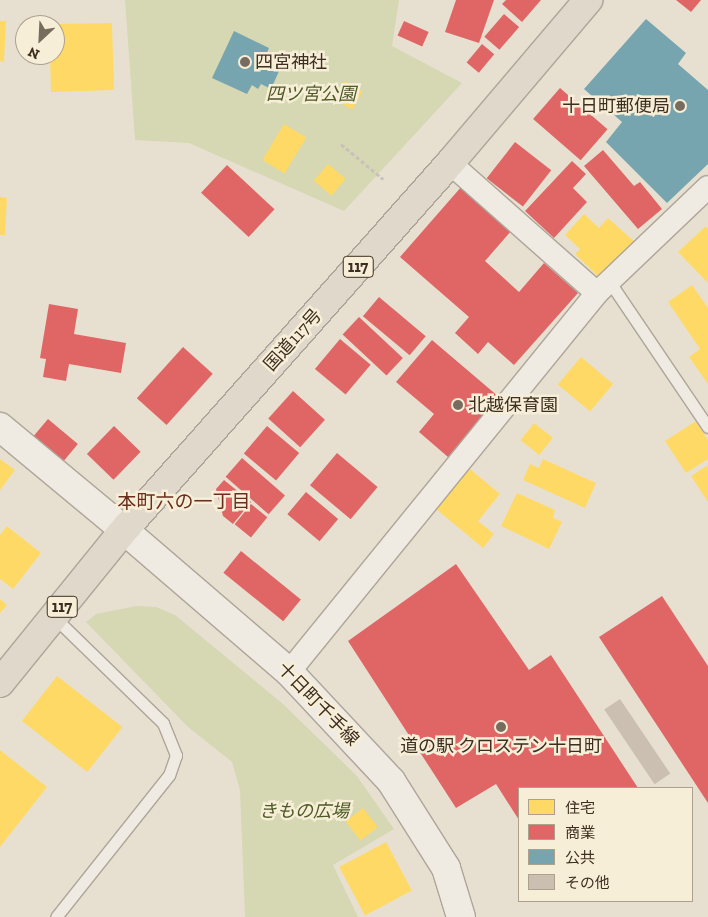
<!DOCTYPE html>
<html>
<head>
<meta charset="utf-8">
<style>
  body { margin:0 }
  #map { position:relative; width:708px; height:917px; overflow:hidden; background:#e7e0d1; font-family:"Zilla Slab","Noto Sans JP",serif }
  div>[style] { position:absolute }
  .green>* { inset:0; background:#d6d7b3 }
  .homes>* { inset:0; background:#ffd966; transform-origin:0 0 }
  .shops>* { inset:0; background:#e06666; transform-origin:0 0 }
  .public>* { inset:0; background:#76a5af }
  .building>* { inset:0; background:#cbbfb2; transform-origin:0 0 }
  .path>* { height:3px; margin-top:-1.5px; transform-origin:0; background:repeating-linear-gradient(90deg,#c8c2b9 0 4px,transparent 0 6.5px) }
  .roads { filter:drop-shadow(1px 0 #ada599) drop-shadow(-1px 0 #ada599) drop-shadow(0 1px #ada599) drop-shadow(0 -1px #ada599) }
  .service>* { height:11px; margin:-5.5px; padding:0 5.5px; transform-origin:5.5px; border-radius:5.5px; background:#efebe3 }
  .minor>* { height:22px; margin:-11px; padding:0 11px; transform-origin:11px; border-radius:11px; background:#efebe3 }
  .tertiary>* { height:28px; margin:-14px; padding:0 14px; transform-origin:14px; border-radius:14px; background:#efebe3 }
  .secondary>* { height:28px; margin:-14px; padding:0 14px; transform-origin:14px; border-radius:14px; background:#efebe3 }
  .trunk>* { height:28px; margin:-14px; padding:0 14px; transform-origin:14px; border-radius:14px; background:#e0d9cb }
  .dots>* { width:14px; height:14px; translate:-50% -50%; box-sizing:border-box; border:2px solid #f7eed8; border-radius:50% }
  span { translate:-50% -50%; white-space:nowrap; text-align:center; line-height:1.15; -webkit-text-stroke:5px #f7eed8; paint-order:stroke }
  .shield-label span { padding:1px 4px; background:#f7eed8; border:1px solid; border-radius:4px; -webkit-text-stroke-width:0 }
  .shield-label { font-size:16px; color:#3d2e20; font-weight:700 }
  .poi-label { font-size:18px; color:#3d2e20 }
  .left { translate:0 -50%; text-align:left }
  .right { translate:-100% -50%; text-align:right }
  .park-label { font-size:18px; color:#4d5a26; font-style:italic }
  .street-label { font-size:18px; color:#3d2e20 }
  .neighbourhood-label { font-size:19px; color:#6b2e1e }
  .legend { position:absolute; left:518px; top:787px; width:175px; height:115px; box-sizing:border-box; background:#f7eed8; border:1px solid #ada18e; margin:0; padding:6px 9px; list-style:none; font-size:15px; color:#3d2e20 }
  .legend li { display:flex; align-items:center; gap:10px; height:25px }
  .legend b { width:25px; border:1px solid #ada18e }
  .north { position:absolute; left:15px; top:15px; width:50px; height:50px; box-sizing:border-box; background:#f7eed8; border:1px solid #ada18e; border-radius:50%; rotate:205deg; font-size:14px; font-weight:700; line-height:20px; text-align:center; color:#3d2e20 }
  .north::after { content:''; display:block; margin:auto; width:18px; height:22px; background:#786c5e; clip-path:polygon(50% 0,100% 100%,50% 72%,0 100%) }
</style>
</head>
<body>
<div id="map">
  <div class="green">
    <div style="clip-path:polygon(125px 0,399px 0,392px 46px,462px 83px,344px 211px,189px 143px,135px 140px)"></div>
    <div style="clip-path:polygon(136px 606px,156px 607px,175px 615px,283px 704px,357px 776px,394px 829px,333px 865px,358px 917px,245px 917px,240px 790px,232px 762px,188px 727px,86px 622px,96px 614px)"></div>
  </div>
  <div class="homes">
    <div style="clip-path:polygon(0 21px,6px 21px,4px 62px,0 61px)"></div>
    <div style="clip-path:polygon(112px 23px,114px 90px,51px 92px,50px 55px,55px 55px,55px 24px)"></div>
    <div style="left:344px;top:81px;width:21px;height:21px;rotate:29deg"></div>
    <div style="left:284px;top:124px;width:26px;height:42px;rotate:31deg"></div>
    <div style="left:328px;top:164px;width:23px;height:22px;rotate:40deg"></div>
    <div style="clip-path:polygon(0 197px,7px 198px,5px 235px,0 235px)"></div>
    <div style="clip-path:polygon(584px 214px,599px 228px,608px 218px,637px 244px,603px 281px,575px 254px,580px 249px,565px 235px)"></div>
    <div style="clip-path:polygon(706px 226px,708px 229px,708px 283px,678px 252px)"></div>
    <div style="clip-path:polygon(692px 285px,708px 308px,708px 384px,689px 357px,700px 349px,668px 302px)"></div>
    <div style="left:581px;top:357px;width:42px;height:36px;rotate:40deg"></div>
    <div style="clip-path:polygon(696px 421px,708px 440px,708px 459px,686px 473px,665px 441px)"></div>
    <div style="left:534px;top:423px;width:24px;height:22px;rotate:38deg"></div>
    <div style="clip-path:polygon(0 459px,15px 470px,0 490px)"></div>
    <div style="clip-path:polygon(543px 459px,596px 483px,585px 508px,523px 480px,530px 464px,539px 468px)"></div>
    <div style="clip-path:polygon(708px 465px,708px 502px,691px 476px)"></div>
    <div style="clip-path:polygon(470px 469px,500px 494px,478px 521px,494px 534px,483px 548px,436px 509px)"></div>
    <div style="clip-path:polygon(517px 493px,555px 510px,553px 518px,562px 522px,549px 549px,501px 526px)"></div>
    <div style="clip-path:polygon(7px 526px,41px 553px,13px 589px,0 579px,0 535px)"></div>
    <div style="clip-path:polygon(0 599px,7px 605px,0 613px)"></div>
    <div style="left:57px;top:676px;width:83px;height:57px;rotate:38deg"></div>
    <div style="clip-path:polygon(0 750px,47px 787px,0 847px)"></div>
    <div style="left:363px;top:808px;width:24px;height:22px;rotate:52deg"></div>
    <div style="left:386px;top:842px;width:55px;height:53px;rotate:62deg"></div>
  </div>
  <div class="shops">
    <div style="clip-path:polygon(456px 0,494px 0,479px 43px,445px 32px)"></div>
    <div style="clip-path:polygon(506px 0,541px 0,522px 22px,502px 4px)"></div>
    <div style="clip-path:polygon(676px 0,701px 0,691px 12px)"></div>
    <div style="left:504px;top:14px;width:20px;height:30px;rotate:41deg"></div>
    <div style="left:404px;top:21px;width:27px;height:16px;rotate:24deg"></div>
    <div style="left:482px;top:44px;width:16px;height:24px;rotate:40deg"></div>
    <div style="left:560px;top:88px;width:63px;height:41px;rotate:41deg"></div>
    <div style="left:515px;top:142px;width:46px;height:46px;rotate:38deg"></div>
    <div style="clip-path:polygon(603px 150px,634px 186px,640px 182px,662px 209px,638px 229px,584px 166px)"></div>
    <div style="clip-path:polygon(572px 161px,586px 174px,573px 188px,587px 202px,554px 238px,525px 211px)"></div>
    <div style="left:227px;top:165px;width:65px;height:38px;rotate:43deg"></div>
    <div style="clip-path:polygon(462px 186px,512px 230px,485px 261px,519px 292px,544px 263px,578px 293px,514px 365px,488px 342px,478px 354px,455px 333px,469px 317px,400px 257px)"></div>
    <div style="left:379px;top:297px;width:61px;height:25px;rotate:40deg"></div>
    <div style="clip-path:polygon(49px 304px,78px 309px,74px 334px,126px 343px,121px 373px,69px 364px,66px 381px,43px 377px,46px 359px,40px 358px)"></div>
    <div style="left:359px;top:317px;width:60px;height:24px;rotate:43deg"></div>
    <div style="left:340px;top:339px;width:40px;height:39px;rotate:40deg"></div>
    <div style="clip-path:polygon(432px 340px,499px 397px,448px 457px,419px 432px,434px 414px,396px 382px)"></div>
    <div style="left:183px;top:347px;width:40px;height:69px;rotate:42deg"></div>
    <div style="left:293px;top:391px;width:43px;height:37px;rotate:42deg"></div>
    <div style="left:48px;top:419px;width:39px;height:23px;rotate:40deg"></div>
    <div style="left:114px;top:426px;width:37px;height:39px;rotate:44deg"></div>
    <div style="left:267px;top:426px;width:42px;height:36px;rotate:40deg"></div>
    <div style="left:337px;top:453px;width:53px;height:42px;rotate:40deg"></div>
    <div style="left:242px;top:458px;width:57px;height:25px;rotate:41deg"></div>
    <div style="clip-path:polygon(224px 480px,251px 502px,233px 524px,223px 516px,216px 489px)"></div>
    <div style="left:306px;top:492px;width:42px;height:29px;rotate:40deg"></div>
    <div style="left:251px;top:504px;width:21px;height:26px;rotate:39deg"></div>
    <div style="left:241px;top:551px;width:77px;height:28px;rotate:39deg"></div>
    <div style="clip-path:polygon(456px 564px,529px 670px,551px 655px,638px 788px,519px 788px,519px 820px,496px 784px,456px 808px,348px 641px)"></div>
    <div style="clip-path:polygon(662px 596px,708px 666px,708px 803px,599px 637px)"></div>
  </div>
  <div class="public">
    <div style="clip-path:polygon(646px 19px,686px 53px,678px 64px,708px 90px,708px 164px,667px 203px,606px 142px,622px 122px,584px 89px)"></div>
    <div style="clip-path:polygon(234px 31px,269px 48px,265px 57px,272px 60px,270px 64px,280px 69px,271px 89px,261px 84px,258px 89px,252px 85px,247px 94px,212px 78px)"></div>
  </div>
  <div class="building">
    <div style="left:620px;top:699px;width:90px;height:19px;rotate:56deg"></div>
  </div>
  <div class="path">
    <div style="left:341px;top:144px;width:55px;rotate:39.8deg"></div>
  </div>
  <div class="roads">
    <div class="service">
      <div style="left:609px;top:281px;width:176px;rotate:55.9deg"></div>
      <div style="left:54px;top:617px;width:152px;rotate:44.2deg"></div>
      <div style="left:163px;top:723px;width:35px;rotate:68deg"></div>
      <div style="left:176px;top:755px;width:21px;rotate:109deg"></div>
      <div style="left:169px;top:775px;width:181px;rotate:128.5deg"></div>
    </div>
    <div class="minor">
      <div style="left:450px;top:163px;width:196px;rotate:41.5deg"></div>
      <div style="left:289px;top:672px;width:488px;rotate:-50.9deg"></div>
      <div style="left:597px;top:293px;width:153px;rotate:-43.7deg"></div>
    </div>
    <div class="tertiary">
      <div style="left:0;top:427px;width:161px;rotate:39.7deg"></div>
    </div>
    <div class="secondary">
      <div style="left:124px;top:530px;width:218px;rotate:40.7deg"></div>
      <div style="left:289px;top:672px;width:149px;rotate:46.9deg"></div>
      <div style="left:391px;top:781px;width:103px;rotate:57.7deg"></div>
      <div style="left:446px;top:868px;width:51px;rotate:73deg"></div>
    </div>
    <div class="trunk">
      <div style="left:0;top:683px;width:197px;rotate:-51deg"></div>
      <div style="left:124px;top:530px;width:491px;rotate:-48.4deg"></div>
      <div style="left:450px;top:163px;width:214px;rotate:-49.7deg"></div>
    </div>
  </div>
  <div class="dots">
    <div style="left:245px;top:62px;background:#786c5e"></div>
    <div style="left:680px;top:106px;background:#786c5e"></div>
    <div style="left:458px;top:405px;background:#786c5e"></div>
    <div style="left:501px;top:727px;background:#786c5e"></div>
  </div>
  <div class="shield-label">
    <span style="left:358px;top:267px">117</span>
    <span style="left:62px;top:607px">117</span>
  </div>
  <div class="poi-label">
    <span class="left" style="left:255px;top:62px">四宮神社</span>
    <span class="right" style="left:670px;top:106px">十日町郵便局</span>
    <span class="left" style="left:468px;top:405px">北越保育園</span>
    <span style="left:501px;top:746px">道の駅 クロステン十日町</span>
  </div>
  <div class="park-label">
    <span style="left:311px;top:94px">四ツ宮公園</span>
    <span style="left:304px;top:811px">きもの広場</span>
  </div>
  <div class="street-label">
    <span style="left:293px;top:340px;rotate:-48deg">国道117号</span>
    <span style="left:318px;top:704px;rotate:46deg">十日町千手線</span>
  </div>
  <div class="neighbourhood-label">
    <span style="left:184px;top:502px">本町六の一丁目</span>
  </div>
  <ul class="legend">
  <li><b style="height:14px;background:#ffd966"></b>住宅</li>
  <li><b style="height:14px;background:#e06666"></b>商業</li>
  <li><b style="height:14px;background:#76a5af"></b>公共</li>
  <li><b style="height:14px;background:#cbbfb2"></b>その他</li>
  </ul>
  <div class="north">N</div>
</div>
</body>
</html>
